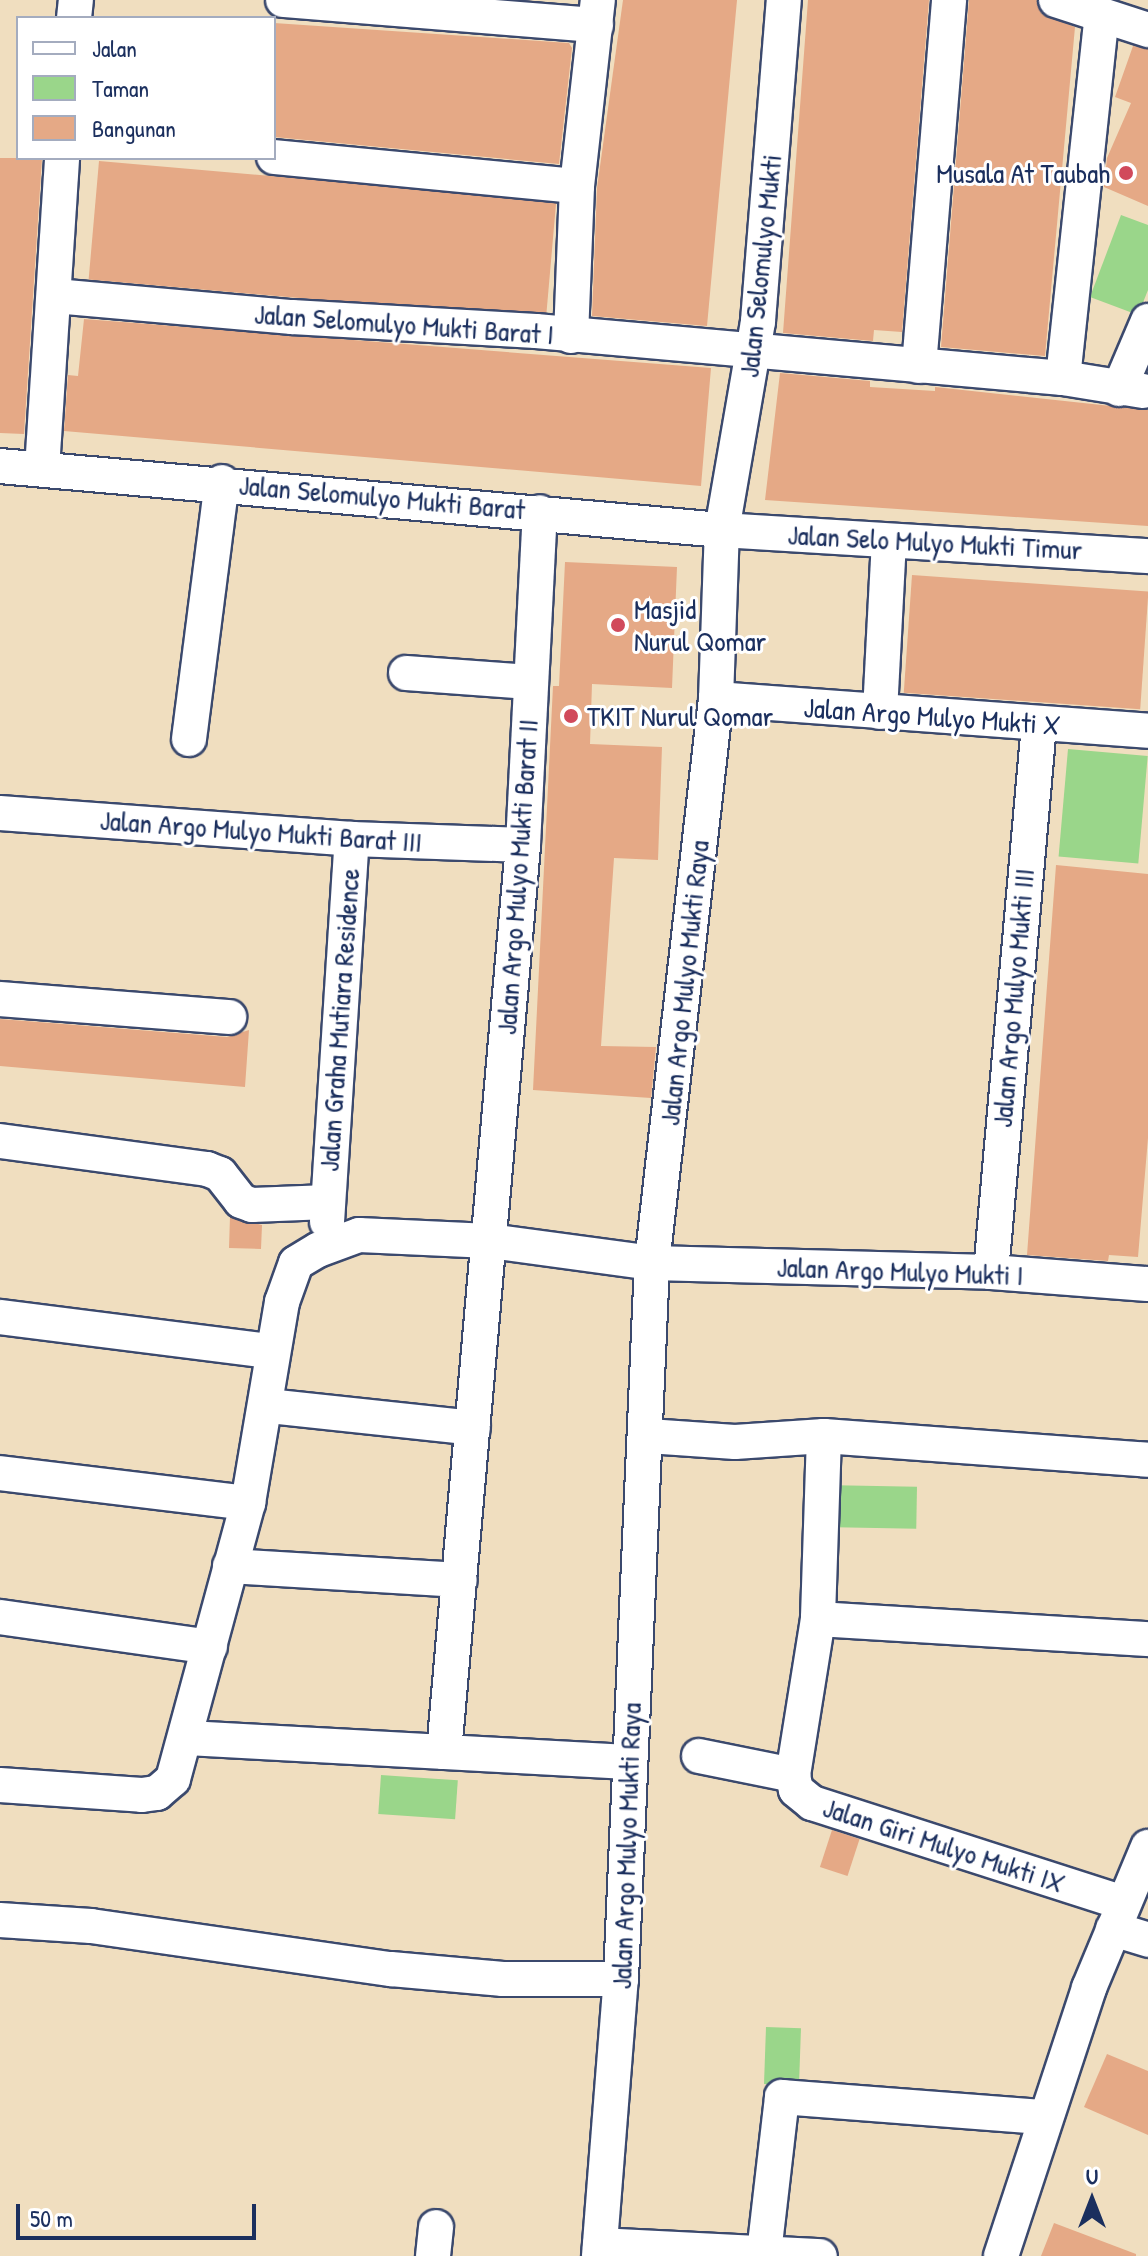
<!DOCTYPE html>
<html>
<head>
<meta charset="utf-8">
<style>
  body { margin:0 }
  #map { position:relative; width:1148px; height:2256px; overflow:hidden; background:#f0debf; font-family:"Patrick Hand",sans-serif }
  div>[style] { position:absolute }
  .green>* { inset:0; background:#9ad68a; transform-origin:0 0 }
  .building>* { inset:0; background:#e5a986; transform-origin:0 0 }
  .roads { filter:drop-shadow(2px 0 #3b496d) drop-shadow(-2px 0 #3b496d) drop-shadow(0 2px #3b496d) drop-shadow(0 -2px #3b496d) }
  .minor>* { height:34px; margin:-17px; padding:0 17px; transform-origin:17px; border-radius:17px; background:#fff }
  .dots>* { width:22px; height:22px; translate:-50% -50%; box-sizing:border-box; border:4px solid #fff; border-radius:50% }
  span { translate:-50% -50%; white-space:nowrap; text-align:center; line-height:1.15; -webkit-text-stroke:6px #fff; paint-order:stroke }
  .poi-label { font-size:28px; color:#1b2f5e }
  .right { translate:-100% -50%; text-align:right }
  .left { translate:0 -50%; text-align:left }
  .street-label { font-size:28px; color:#1b2f5e }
  .legend { position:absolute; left:16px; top:16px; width:260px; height:144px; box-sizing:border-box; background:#fff; border:2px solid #a4acbf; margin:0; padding:10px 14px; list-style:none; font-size:24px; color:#1b2f5e }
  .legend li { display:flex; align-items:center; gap:16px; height:40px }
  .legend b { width:40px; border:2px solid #a4acbf }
  .north { position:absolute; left:1052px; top:2160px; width:80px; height:80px; -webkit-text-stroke:6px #fff; paint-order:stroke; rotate:0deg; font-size:22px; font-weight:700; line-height:32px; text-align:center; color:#1b2f5e }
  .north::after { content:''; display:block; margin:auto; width:28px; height:36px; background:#1b2f5e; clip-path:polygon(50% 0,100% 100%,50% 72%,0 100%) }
  .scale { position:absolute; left:16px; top:2204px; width:240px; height:36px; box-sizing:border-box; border:4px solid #1b2f5e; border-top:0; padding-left:10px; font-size:24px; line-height:28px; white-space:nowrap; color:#1b2f5e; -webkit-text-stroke:6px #fff; paint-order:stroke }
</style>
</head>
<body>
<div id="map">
  <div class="green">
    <div style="clip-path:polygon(1121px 215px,1148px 225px,1148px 290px,1138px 315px,1090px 297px)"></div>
    <div style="left:1068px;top:749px;width:80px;height:108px;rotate:5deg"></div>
    <div style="left:823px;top:1485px;width:94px;height:42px;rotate:1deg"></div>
    <div style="left:381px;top:1775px;width:77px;height:39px;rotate:4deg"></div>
    <div style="left:766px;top:2027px;width:35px;height:57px;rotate:2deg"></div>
  </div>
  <div class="building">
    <div style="clip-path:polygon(623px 0,737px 0,707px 326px,592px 316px,597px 188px)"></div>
    <div style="clip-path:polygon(808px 0,929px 0,902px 332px,874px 330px,873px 341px,783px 333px)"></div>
    <div style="clip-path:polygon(969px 0,1037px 0,1042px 14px,1075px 27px,1045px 356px,941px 347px)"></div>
    <div style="clip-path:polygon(274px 23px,569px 43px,572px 48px,559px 164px,274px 137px)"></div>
    <div style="clip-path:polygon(1133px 46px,1148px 49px,1148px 206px,1104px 187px,1107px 158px,1131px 103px,1115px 97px)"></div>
    <div style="clip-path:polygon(0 158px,42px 158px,24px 434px,0 433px)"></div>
    <div style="left:99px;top:161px;width:459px;height:119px;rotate:5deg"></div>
    <div style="clip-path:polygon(84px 319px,711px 368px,701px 486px,64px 431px,68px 375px,78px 376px)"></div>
    <div style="clip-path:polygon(780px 373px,870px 381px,870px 387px,935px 391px,935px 387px,1148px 410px,1148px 526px,765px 500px)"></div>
    <div style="clip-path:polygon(565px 562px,677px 567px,672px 688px,592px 684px,590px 744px,662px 747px,658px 860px,614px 858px,601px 1046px,656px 1047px,651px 1098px,533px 1090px,553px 686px,559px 686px)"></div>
    <div style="left:912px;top:575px;width:237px;height:118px;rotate:4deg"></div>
    <div style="clip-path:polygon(1056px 865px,1148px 874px,1148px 1138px,1138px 1257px,1109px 1255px,1108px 1261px,1027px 1255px)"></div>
    <div style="clip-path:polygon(0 1019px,227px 1037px,249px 1030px,245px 1087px,0 1066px)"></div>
    <div style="clip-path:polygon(230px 1217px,262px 1225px,261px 1249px,229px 1248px)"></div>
    <div style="left:832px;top:1830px;width:29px;height:39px;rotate:18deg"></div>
    <div style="clip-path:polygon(1107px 2054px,1148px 2071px,1148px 2135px,1084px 2107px)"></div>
    <div style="clip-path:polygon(1054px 2223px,1136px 2254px,1136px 2256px,1041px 2256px)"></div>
  </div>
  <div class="roads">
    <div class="minor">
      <div style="left:283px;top:0;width:314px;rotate:4.6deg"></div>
      <div style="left:1056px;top:0;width:97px;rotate:18.1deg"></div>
      <div style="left:74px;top:18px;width:18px;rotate:-84deg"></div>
      <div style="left:274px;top:157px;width:304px;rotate:5.5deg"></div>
      <div style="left:55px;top:296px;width:238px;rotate:5.1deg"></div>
      <div style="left:292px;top:317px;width:244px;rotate:3.3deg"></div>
      <div style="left:536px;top:331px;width:529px;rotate:5.1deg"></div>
      <div style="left:1063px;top:378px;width:81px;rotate:9.2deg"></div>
      <div style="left:571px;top:336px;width:150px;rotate:-87.7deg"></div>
      <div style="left:577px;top:186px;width:187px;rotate:-83.6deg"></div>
      <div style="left:919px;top:366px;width:367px;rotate:-85.3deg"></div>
      <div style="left:1063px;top:378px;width:365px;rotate:-83.9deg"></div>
      <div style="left:1119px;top:389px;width:74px;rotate:-66.9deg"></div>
      <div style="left:0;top:466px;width:725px;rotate:5.07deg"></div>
      <div style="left:722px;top:530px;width:427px;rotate:3.5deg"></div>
      <div style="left:42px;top:469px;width:312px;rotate:-86.3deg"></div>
      <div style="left:406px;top:673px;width:124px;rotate:4.2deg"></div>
      <div style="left:716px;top:699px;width:433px;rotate:4.2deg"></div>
      <div style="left:880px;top:712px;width:170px;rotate:-87deg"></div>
      <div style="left:189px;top:739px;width:259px;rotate:-82.7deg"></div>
      <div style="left:0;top:813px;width:353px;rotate:4.2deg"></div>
      <div style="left:352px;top:839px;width:171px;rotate:2deg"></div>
      <div style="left:0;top:999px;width:230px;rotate:4.5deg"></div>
      <div style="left:0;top:1141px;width:209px;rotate:7.7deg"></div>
      <div style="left:207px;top:1169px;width:14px;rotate:21deg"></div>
      <div style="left:220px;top:1174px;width:34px;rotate:52deg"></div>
      <div style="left:241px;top:1201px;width:12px;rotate:20deg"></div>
      <div style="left:252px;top:1205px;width:76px;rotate:-2.3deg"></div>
      <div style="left:327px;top:1222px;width:384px;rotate:-86.3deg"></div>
      <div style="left:991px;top:1272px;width:550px;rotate:-84.99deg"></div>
      <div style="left:0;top:1317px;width:273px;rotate:7.2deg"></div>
      <div style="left:268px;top:1406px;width:206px;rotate:6.1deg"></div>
      <div style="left:648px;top:1436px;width:87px;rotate:3.9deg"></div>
      <div style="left:735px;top:1442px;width:89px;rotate:-3.9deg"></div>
      <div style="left:824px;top:1436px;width:325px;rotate:4.2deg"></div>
      <div style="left:824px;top:1436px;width:183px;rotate:91.9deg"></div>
      <div style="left:818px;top:1619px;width:158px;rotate:99.1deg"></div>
      <div style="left:793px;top:1775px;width:15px;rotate:79deg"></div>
      <div style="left:796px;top:1790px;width:21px;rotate:39deg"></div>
      <div style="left:812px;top:1803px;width:327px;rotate:17.8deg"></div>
      <div style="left:0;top:1473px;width:250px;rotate:6.9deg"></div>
      <div style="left:230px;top:1566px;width:230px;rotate:3.5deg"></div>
      <div style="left:0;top:1617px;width:212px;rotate:8.1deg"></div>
      <div style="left:818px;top:1619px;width:331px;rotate:3.5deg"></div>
      <div style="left:186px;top:1738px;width:444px;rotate:3.1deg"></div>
      <div style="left:444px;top:1752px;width:910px;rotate:-85.02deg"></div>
      <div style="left:523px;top:845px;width:333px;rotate:-87.1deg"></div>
      <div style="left:699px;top:1756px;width:96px;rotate:11.4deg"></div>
      <div style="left:0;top:1785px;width:142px;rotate:4deg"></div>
      <div style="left:142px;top:1795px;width:15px;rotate:-8deg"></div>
      <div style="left:157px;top:1793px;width:21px;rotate:-41deg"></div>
      <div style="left:173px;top:1779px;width:286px;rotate:-74.8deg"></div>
      <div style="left:248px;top:1503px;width:204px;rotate:-80.4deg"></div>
      <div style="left:282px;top:1302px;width:41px;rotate:-70.3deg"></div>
      <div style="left:296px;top:1263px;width:26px;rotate:-31deg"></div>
      <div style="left:318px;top:1250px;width:44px;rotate:-20.1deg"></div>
      <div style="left:359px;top:1235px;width:131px;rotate:2.6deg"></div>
      <div style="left:490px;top:1241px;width:163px;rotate:7.7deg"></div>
      <div style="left:652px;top:1263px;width:339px;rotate:1.5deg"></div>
      <div style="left:991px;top:1272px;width:157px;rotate:4.4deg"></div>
      <div style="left:0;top:1920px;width:91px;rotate:3.8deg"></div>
      <div style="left:91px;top:1926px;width:303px;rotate:8.2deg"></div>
      <div style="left:391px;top:1969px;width:112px;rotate:5.1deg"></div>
      <div style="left:503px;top:1979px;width:118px"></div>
      <div style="left:1113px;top:1929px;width:37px;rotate:17deg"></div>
      <div style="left:600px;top:2245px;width:220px;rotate:2.9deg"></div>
      <div style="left:764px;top:2253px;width:157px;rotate:-83.4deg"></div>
      <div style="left:782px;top:2097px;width:263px;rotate:4.4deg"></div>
      <div style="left:433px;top:2256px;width:29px;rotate:-84deg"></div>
      <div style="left:599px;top:2256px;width:278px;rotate:-85.5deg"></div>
      <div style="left:621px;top:1979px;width:717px;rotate:-87.52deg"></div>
      <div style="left:652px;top:1263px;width:568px;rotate:-83.53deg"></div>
      <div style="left:716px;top:699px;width:169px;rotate:-88deg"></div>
      <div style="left:722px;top:530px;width:212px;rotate:-80.2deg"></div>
      <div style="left:758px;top:321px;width:322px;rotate:-85.4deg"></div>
      <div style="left:1001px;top:2256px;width:282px;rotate:-71.8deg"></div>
      <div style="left:1089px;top:1988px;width:153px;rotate:-67.3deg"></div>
    </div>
  </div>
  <div class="dots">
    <div style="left:1126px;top:173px;background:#d1495b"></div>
    <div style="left:618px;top:625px;background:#d1495b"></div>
    <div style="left:571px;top:716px;background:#d1495b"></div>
  </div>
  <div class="poi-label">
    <span class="right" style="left:1110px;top:173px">Musala At Taubah</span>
    <span class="left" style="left:634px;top:625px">Masjid<br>Nurul Qomar</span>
    <span class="left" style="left:587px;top:716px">TKIT Nurul Qomar</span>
  </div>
  <div class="street-label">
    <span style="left:760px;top:266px;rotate:-84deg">Jalan Selomulyo Mukti</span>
    <span style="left:404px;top:324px;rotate:4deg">Jalan Selomulyo Mukti Barat I</span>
    <span style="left:382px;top:497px;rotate:5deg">Jalan Selomulyo Mukti Barat</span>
    <span style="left:935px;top:542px;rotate:3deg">Jalan Selo Mulyo Mukti Timur</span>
    <span style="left:932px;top:716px;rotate:4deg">Jalan Argo Mulyo Mukti X</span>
    <span style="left:261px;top:831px;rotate:4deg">Jalan Argo Mulyo Mukti Barat III</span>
    <span style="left:517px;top:877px;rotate:-86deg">Jalan Argo Mulyo Mukti Barat II</span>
    <span style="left:684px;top:983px;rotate:-84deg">Jalan Argo Mulyo Mukti Raya</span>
    <span style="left:1013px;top:998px;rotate:-85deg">Jalan Argo Mulyo Mukti III</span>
    <span style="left:339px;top:1020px;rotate:-86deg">Jalan Graha Mutiara Residence</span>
    <span style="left:900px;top:1271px;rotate:2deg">Jalan Argo Mulyo Mukti I</span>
    <span style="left:944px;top:1845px;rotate:18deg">Jalan Giri Mulyo Mukti IX</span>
    <span style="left:626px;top:1846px;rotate:-88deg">Jalan Argo Mulyo Mukti Raya</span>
  </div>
  <ul class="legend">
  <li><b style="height:10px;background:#fff"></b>Jalan</li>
  <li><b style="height:22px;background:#9ad68a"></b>Taman</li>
  <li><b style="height:22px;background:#e5a986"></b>Bangunan</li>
  </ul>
  <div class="north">U</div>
  <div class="scale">50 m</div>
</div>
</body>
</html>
